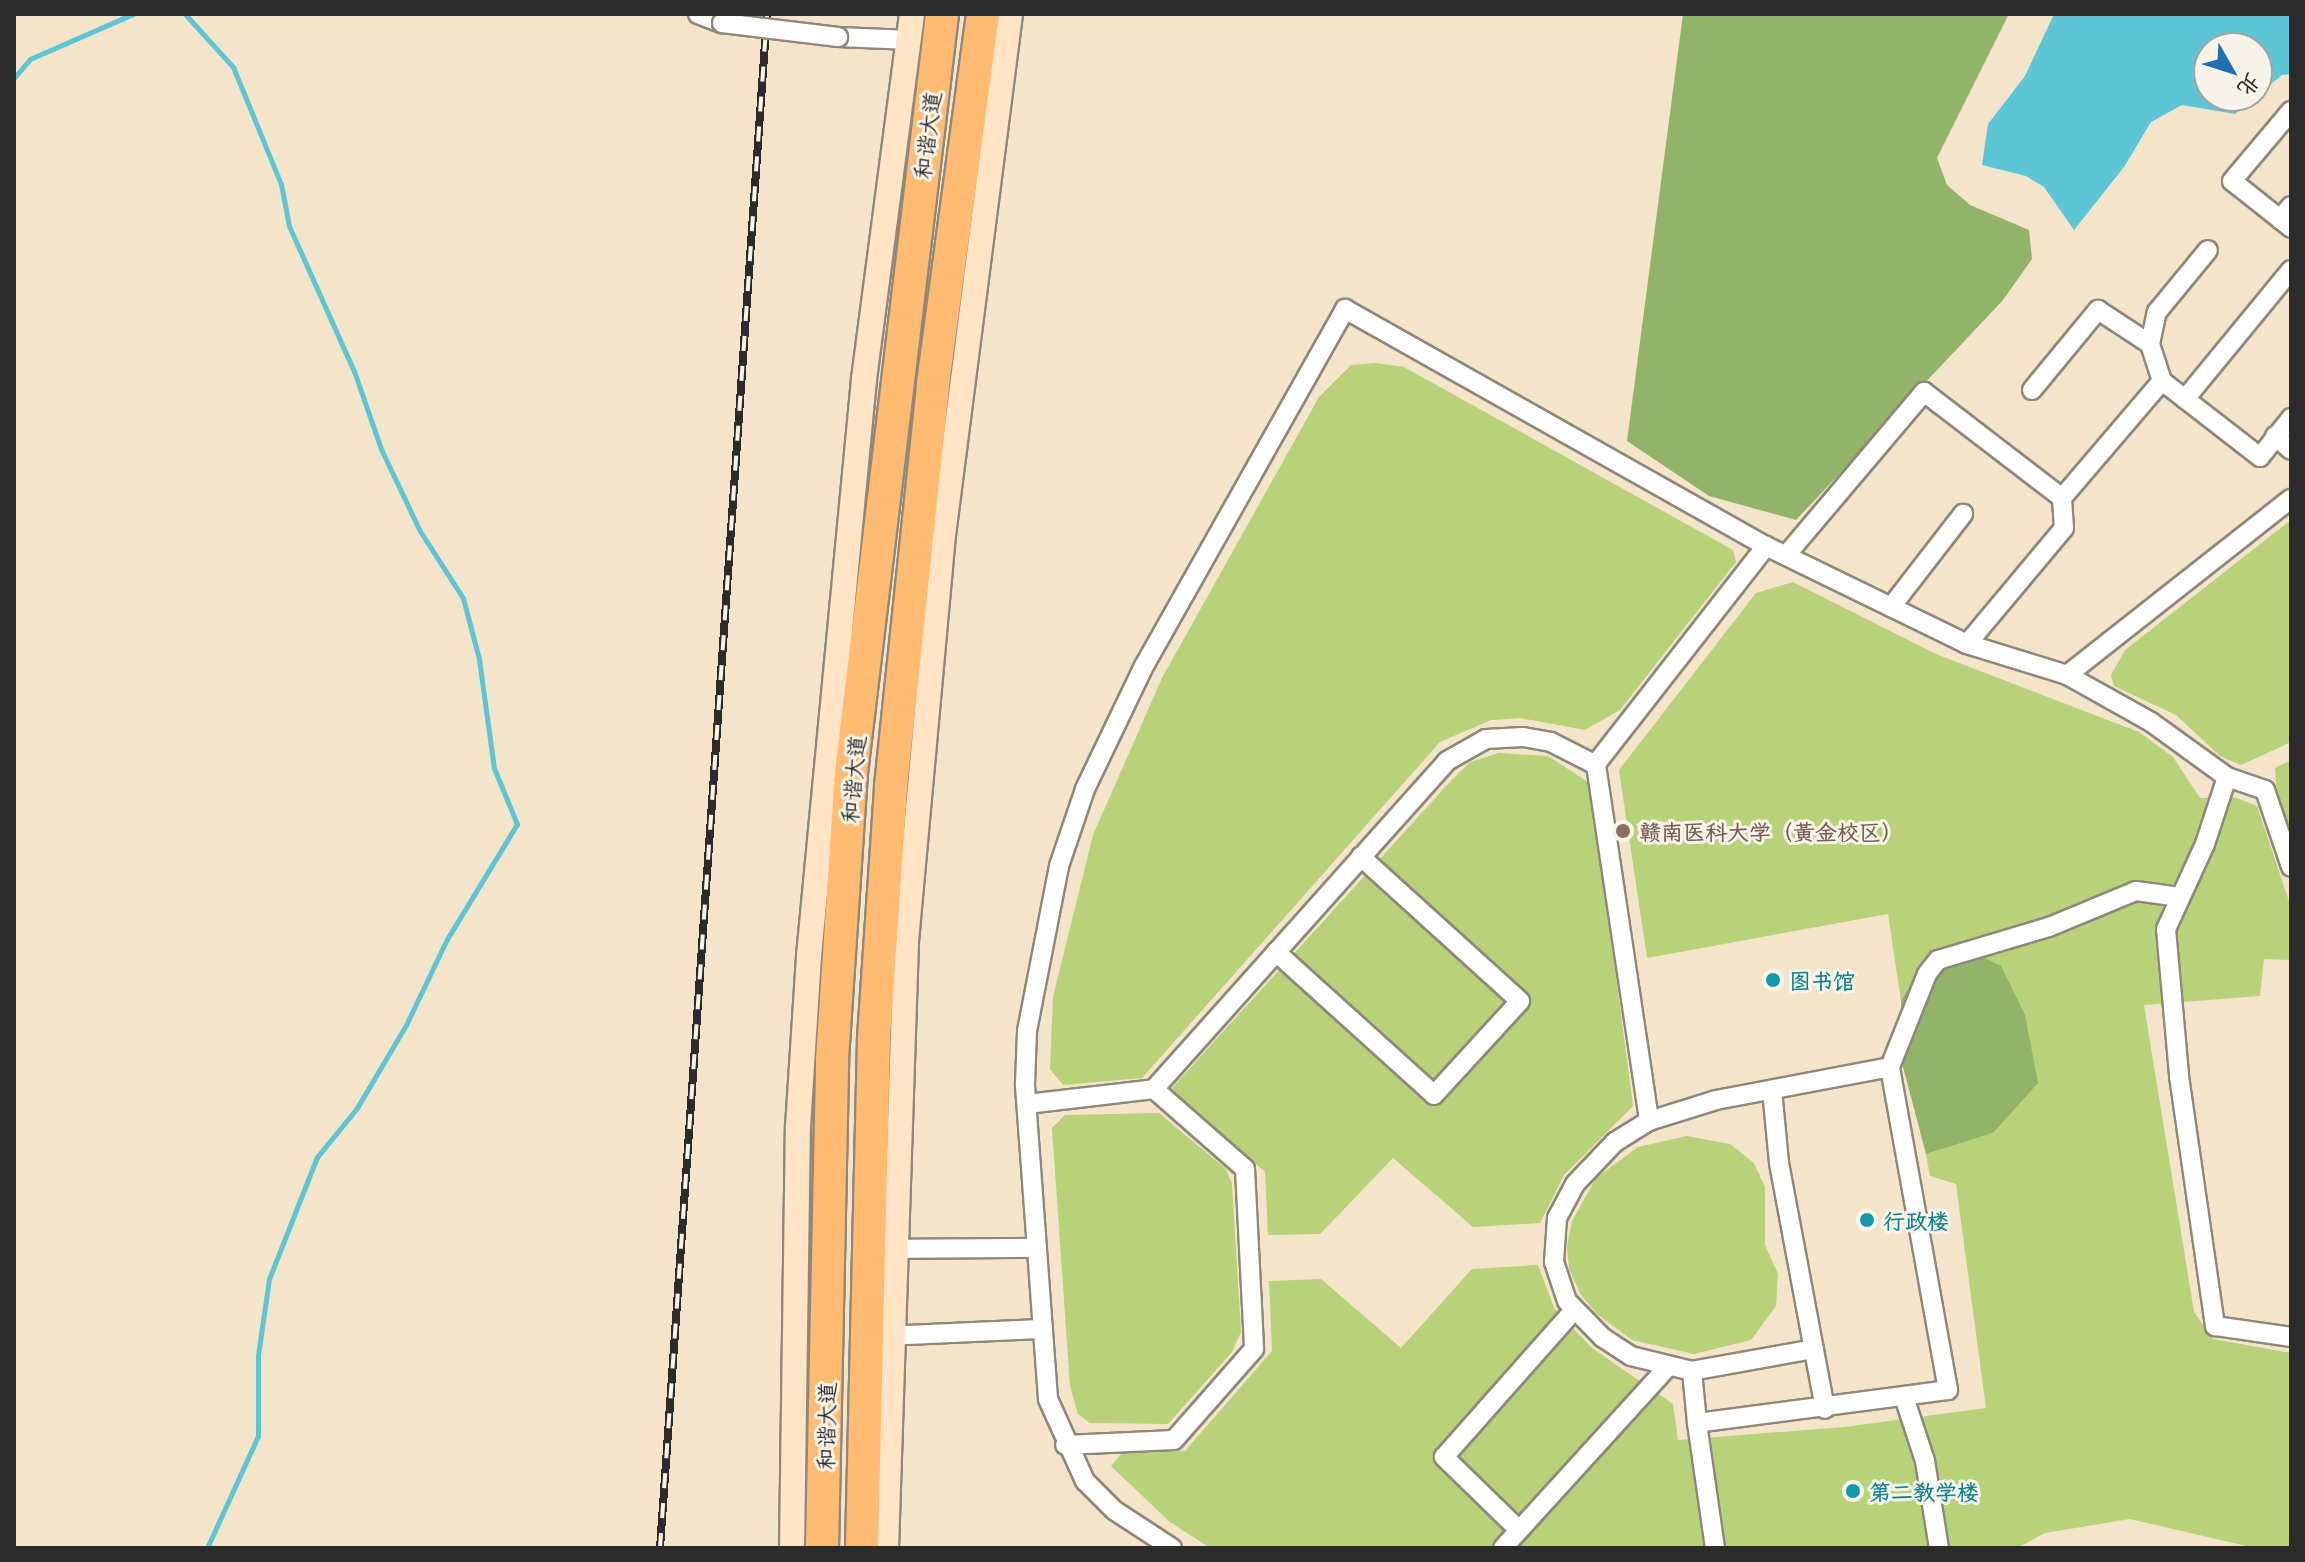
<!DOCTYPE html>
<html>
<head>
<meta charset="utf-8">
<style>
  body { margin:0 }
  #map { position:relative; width:2305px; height:1562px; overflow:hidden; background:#f3e4ca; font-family:"Playpen Sans","LXGW WenKai TC",sans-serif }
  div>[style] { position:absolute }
  .green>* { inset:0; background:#b7d278 }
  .forest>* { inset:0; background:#91b468 }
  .water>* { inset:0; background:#5cc6d6 }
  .stream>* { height:5px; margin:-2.5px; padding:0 2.5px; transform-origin:2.5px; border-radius:2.5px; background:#5cc6d6 }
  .roads { filter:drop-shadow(2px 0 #8f887a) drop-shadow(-2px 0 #8f887a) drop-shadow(0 2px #8f887a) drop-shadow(0 -2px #8f887a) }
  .street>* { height:18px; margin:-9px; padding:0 9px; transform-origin:9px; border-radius:9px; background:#fff }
  .secondary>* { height:24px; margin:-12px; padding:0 12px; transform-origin:12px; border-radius:12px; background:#ffe4c6 }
  .highway>* { height:32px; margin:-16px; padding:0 16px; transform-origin:16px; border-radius:16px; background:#ffbb71 }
  .rail>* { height:8px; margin-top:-4px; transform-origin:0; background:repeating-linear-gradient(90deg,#f7f3e8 0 15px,#2b2b2b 0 30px); box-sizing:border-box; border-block:2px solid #2b2b2b }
  .bridges { filter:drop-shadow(2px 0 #8f887a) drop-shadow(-2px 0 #8f887a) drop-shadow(0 2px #8f887a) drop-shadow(0 -2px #8f887a) }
  .street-bridge>* { height:18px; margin:-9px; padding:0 9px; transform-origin:9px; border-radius:9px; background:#fff }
  .dots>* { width:22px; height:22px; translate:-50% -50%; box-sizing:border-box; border:4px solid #f7f3e8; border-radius:50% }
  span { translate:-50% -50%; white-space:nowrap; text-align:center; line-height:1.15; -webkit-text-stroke:6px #f7f3e8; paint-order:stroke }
  .street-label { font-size:22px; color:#2b2b2b }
  .education-label { font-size:22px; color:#785e54; font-weight:700 }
  .left { translate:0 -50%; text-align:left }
  .culture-label { font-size:22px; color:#0d838f; font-weight:700 }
  .frame { position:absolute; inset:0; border:16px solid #2b2b2b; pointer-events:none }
  .north { position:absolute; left:2193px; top:32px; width:80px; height:80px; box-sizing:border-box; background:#f7f3e8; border:2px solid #a5a39c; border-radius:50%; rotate:129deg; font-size:22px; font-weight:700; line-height:32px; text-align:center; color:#2b2b2b }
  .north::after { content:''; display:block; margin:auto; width:28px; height:36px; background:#1f6fb2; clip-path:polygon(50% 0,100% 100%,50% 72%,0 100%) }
</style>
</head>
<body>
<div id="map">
  <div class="green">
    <div style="clip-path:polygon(1376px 363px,1404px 367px,1733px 550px,1736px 562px,1620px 710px,1585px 730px,1520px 718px,1491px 720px,1440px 742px,1142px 1078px,1063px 1085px,1050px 1069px,1053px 997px,1093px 835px,1162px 678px,1319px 397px,1351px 365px)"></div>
    <div style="clip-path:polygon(2291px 520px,2291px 742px,2241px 765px,2220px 756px,2176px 715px,2114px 686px,2111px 675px,2125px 650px)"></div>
    <div style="clip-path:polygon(1793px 582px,1936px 654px,2139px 732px,2173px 757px,2200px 798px,2234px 797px,2257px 806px,2291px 907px,2291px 960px,2264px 959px,2260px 996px,2144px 1005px,2194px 1312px,2213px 1339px,2291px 1353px,2291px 1548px,2255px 1548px,2130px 1519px,2045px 1533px,2017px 1548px,1210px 1548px,1170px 1522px,1111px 1466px,1123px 1452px,1185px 1451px,1272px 1351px,1269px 1281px,1321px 1279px,1401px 1348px,1472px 1269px,1538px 1265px,1554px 1308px,1592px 1348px,1673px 1404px,1678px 1440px,1844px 1427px,1986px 1408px,1956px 1184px,1930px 1176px,1926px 1154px,1993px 1133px,1931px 950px,1901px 1001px,1888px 914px,1647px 958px,1619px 770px,1756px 593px)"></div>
    <div style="clip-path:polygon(1499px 753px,1548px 756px,1591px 784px,1633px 1106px,1564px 1175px,1540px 1223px,1473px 1227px,1393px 1158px,1320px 1234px,1268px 1235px,1265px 1172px,1171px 1089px,1448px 784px,1470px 762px)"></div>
    <div style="clip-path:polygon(2291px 760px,2291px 838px,2277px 797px,2275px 768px)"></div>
    <div style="clip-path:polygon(1159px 1113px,1226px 1169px,1232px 1184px,1241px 1332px,1232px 1352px,1168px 1424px,1090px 1423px,1078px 1414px,1070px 1386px,1052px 1128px,1065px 1115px)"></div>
    <div style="clip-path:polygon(1687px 1136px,1730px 1144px,1754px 1163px,1765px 1187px,1765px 1245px,1778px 1274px,1776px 1306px,1751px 1340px,1694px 1354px,1632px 1340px,1597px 1314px,1581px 1295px,1569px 1269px,1567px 1247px,1572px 1221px,1596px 1178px,1638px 1147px)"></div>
  </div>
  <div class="forest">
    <div style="clip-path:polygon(1683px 14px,2009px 14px,1937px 158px,1947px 185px,1970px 205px,2029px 230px,2032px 259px,2003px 300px,1796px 520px,1709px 496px,1627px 441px)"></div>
    <div style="clip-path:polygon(1930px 950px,1981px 956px,2001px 966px,2025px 1015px,2038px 1083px,1993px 1133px,1926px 1154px,1903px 1067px,1901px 1001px)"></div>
  </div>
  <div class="water">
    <div style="clip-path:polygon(evenodd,2054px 14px,2291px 14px,2291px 74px,2282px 75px,2235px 114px,2182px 105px,2151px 122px,2124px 167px,2074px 230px,2044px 187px,2026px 176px,1982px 165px,1988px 124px,2025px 76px,2054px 14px,2209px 48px,2257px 48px,2257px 96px,2209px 96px,2209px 48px)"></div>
  </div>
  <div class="stream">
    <div style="left:185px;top:14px;width:72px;rotate:47.8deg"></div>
    <div style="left:233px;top:67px;width:126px;rotate:67.7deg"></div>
    <div style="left:281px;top:184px;width:43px;rotate:79.2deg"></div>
    <div style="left:289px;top:226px;width:159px;rotate:65.9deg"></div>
    <div style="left:354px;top:371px;width:83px;rotate:70.9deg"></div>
    <div style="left:381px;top:449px;width:91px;rotate:64.6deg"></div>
    <div style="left:420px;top:531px;width:80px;rotate:57.3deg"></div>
    <div style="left:463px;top:598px;width:63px;rotate:75.3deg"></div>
    <div style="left:479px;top:659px;width:110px;rotate:82.2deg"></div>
    <div style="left:494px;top:768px;width:61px;rotate:67.7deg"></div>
    <div style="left:517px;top:824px;width:135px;rotate:121.3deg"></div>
    <div style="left:447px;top:939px;width:95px;rotate:115.5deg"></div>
    <div style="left:406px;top:1025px;width:96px;rotate:120.6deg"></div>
    <div style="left:357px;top:1108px;width:63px;rotate:129.2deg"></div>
    <div style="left:317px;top:1157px;width:131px;rotate:111.5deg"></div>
    <div style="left:269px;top:1279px;width:77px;rotate:98.2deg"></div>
    <div style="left:258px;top:1355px;width:81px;rotate:90deg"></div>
    <div style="left:258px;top:1436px;width:123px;rotate:114.5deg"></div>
    <div style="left:14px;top:78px;width:25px;rotate:-50deg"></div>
    <div style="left:30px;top:59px;width:112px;rotate:-23.6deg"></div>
  </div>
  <div class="roads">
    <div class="street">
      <div style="left:698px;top:14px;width:26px;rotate:21deg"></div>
      <div style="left:838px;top:37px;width:73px;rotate:2.4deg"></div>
      <div style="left:2291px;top:206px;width:17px;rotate:130deg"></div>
      <div style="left:2280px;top:219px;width:14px;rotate:39deg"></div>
      <div style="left:2280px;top:219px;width:61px;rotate:-141.6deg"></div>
      <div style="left:2232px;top:181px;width:92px;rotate:-49.9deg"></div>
      <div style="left:2162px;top:381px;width:39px;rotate:-108deg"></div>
      <div style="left:2150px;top:344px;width:33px;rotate:-78deg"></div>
      <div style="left:2157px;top:312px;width:80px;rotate:-50.6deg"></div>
      <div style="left:2032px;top:390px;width:104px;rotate:-50.5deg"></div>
      <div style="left:2098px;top:310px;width:62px;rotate:33.2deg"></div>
      <div style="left:2185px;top:399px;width:167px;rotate:-50.6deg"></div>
      <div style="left:2275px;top:436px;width:21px;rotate:41deg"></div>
      <div style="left:1788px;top:553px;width:211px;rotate:-49.8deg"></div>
      <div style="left:1924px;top:392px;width:174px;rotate:37.5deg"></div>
      <div style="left:2062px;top:498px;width:154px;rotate:-49.5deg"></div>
      <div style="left:2162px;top:381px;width:124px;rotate:37.8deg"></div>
      <div style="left:2260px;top:457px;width:50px;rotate:-51.5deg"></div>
      <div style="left:1891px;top:607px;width:118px;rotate:-52.3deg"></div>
      <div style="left:1967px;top:644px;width:151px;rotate:-50.1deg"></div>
      <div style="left:2064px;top:528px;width:30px;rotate:-94deg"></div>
      <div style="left:2067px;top:675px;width:96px;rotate:29.2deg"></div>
      <div style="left:2151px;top:722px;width:94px;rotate:35.9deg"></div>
      <div style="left:2227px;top:777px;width:40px;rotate:18.9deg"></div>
      <div style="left:2265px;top:790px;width:81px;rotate:71.3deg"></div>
      <div style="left:1595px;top:765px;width:278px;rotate:-52deg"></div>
      <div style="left:2227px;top:777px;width:71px;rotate:108.2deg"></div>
      <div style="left:2205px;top:844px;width:94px;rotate:114.6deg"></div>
      <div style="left:2166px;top:929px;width:148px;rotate:84.9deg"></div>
      <div style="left:2179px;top:1076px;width:253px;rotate:81.8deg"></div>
      <div style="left:2215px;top:1326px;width:77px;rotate:8.2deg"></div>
      <div style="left:1276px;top:952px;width:213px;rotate:42.1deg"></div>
      <div style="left:1434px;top:1095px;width:127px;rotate:-47.5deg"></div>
      <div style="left:1520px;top:1001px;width:215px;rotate:-137.8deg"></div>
      <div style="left:1154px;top:1089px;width:440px;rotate:-48.2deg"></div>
      <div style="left:1447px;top:761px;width:45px;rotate:-29.4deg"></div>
      <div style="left:1486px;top:739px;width:37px;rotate:-3deg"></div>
      <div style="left:1523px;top:737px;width:28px;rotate:10deg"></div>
      <div style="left:1551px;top:742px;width:51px;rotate:27.1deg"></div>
      <div style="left:1596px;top:765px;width:360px;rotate:81.5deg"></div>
      <div style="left:1772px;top:1090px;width:73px;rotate:84.5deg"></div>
      <div style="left:1779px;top:1163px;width:250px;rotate:79.4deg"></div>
      <div style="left:1027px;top:1104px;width:128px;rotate:-6.7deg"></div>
      <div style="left:1154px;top:1089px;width:121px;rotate:41.3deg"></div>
      <div style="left:1245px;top:1169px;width:180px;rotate:87.1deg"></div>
      <div style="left:1254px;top:1349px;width:121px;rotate:131.3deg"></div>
      <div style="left:1174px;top:1440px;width:109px;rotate:177.4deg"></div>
      <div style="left:884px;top:1249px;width:153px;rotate:-0.4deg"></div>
      <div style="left:882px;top:1336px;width:161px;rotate:-2.5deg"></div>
      <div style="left:1814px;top:1349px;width:124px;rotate:169.8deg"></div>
      <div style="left:1692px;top:1371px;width:63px;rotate:-166.2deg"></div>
      <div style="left:1631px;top:1356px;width:33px;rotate:-147deg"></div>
      <div style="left:1603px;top:1338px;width:52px;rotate:-134.2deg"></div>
      <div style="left:1567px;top:1301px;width:41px;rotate:-108.4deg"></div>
      <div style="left:1554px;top:1262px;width:44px;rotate:-86.1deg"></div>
      <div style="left:1557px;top:1218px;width:38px;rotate:-62deg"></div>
      <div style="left:1575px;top:1184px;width:58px;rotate:-46.4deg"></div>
      <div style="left:1615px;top:1142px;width:40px;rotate:-32deg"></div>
      <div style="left:1649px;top:1121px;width:70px;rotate:-17.4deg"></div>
      <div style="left:1716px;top:1100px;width:177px;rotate:-10.7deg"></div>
      <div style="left:1890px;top:1067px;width:100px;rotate:-68.3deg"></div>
      <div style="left:1927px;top:974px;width:18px;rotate:-52deg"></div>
      <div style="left:1938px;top:960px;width:116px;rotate:-16.6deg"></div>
      <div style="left:2049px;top:927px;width:94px;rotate:-22.5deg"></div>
      <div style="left:2136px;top:891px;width:44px;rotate:7.8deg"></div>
      <div style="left:1692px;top:1371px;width:52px;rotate:84.5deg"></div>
      <div style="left:1904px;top:1397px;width:67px;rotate:71.8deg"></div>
      <div style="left:1925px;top:1461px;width:88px;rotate:80.9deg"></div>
      <div style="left:1519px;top:1530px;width:105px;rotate:-135.8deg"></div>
      <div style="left:1444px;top:1457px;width:196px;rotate:-48.5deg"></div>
      <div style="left:1172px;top:1548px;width:69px;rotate:-146.8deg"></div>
      <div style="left:1114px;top:1510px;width:41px;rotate:-135deg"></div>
      <div style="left:1085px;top:1481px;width:90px;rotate:-114.3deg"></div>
      <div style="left:1048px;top:1399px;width:316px;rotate:-94.2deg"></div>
      <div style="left:1025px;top:1084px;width:53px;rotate:-87.8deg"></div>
      <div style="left:1027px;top:1031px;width:168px;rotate:-79deg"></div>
      <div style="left:1059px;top:866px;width:81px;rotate:-71.3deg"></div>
      <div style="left:1085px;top:789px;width:136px;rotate:-64.4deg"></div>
      <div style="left:1144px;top:666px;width:410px;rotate:-60.6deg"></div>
      <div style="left:1345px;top:309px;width:483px;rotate:29.4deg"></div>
      <div style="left:1766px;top:546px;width:224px;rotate:26deg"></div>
      <div style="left:1967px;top:644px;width:105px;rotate:17.2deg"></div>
      <div style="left:2067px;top:675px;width:285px;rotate:-38.2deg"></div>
      <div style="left:1503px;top:1548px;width:244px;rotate:-47.7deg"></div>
      <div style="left:1715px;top:1548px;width:126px;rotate:-98.2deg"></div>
      <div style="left:1697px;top:1423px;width:253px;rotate:-7.5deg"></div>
      <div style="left:1948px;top:1390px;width:328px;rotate:-100.2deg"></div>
    </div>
    <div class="secondary">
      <div style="left:792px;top:1548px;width:421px;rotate:-89.2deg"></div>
      <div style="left:798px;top:1127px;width:171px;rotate:-86.3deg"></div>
      <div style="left:809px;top:956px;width:580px;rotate:-84.55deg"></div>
      <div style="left:864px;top:379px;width:368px;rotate:-82.5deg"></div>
      <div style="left:886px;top:1548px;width:607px;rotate:-88.11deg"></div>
      <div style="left:906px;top:941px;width:408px;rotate:-84.8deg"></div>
      <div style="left:943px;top:535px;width:525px;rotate:-82.67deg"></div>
    </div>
    <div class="highway">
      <div style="left:822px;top:1548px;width:489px;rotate:-88.8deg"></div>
      <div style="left:832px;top:1059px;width:287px;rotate:-86.2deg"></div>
      <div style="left:851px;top:773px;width:764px;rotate:-83.16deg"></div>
      <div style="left:862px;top:1548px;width:510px;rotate:-88.65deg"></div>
      <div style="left:874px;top:1038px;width:253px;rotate:-86.1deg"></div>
      <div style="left:891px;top:786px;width:404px;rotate:-84deg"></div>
      <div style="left:933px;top:384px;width:373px;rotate:-82.3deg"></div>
    </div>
  </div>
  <div class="rail">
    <div style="left:660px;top:1548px;width:1538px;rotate:-86.01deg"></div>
  </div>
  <div class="bridges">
    <div class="street-bridge">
      <div style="left:722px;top:23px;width:117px;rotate:6.9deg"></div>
    </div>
  </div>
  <div class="dots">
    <div style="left:1623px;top:831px;background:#8d6e63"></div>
    <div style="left:1773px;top:980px;background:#0f9aa8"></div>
    <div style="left:1867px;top:1220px;background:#0f9aa8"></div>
    <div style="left:1853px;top:1491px;background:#0f9aa8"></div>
  </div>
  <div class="street-label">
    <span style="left:926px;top:135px;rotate:-83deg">和谐大道</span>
    <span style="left:852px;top:779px;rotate:-85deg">和谐大道</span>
    <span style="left:825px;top:1426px;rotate:-89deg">和谐大道</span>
  </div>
  <div class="education-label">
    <span class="left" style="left:1639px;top:831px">赣南医科大学（黄金校区）</span>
  </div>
  <div class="culture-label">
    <span class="left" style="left:1789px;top:980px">图书馆</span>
    <span class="left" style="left:1883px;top:1220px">行政楼</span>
    <span class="left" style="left:1869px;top:1491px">第二教学楼</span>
  </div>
  <div class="frame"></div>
  <div class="north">北</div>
</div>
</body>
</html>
